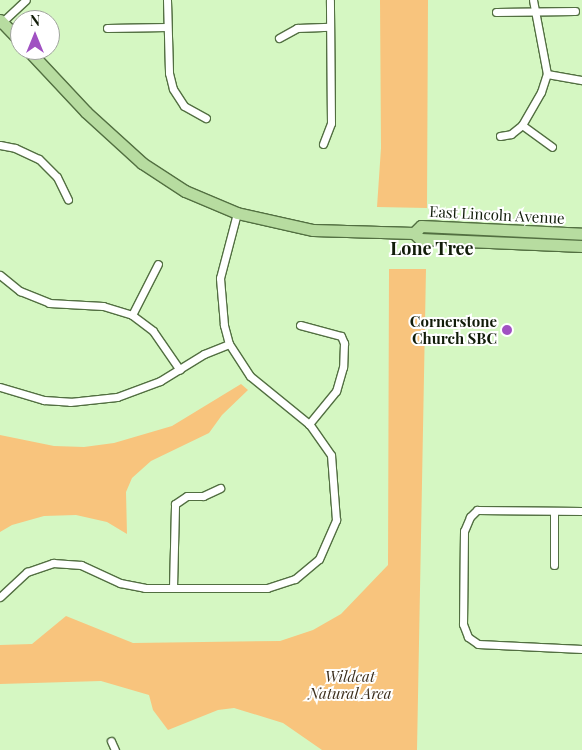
<!DOCTYPE html>
<html>
<head>
<meta charset="utf-8">
<style>
  body { margin:0 }
  #map { position:relative; width:582px; height:750px; overflow:hidden; background:#d5f7c2; font-family:"Playfair Display",serif }
  div>[style] { position:absolute }
  .green>* { inset:0; background:#f8c47d }
  .roads { filter:drop-shadow(1px 0 #526f41) drop-shadow(-1px 0 #526f41) drop-shadow(0 1px #526f41) drop-shadow(0 -1px #526f41) }
  .minor>* { height:7px; margin:-3.5px; padding:0 3.5px; transform-origin:3.5px; border-radius:3.5px; background:#fff }
  .primary>* { height:11px; margin:-5.5px; padding:0 5.5px; transform-origin:5.5px; border-radius:5.5px; background:#b7dca0 }
  .dots>* { width:14px; height:14px; translate:-50% -50%; box-sizing:border-box; border:2px solid #fff; border-radius:50% }
  span { translate:-50% -50%; white-space:nowrap; text-align:center; line-height:1.15; -webkit-text-stroke:4px #fff; paint-order:stroke }
  .street-label { font-size:15px; color:#111c09 }
  .poi-label { font-size:15px; color:#111c09; font-weight:700 }
  .right { translate:-100% -50%; text-align:right }
  .park-label { font-size:15px; color:#3c2e1c; font-style:italic }
  .quarter-label { font-size:18px; color:#111c09; font-weight:700 }
  .north { position:absolute; left:10px; top:10px; width:50px; height:50px; box-sizing:border-box; background:#fff; border:1px solid #a0a49d; border-radius:50%; rotate:0deg; font-size:14px; font-weight:700; line-height:20px; text-align:center; color:#111c09 }
  .north::after { content:''; display:block; margin:auto; width:18px; height:22px; background:#a051c2; clip-path:polygon(50% 0,100% 100%,50% 72%,0 100%) }
</style>
</head>
<body>
<div id="map">
  <div class="green">
    <div style="clip-path:polygon(380px 0,428px 0,427px 208px,377px 207px,381px 148px)"></div>
    <div style="clip-path:polygon(389px 269px,426px 269px,417px 750px,322px 750px,283px 723px,234px 708px,218px 710px,168px 730px,153px 710px,149px 695px,101px 681px,0 684px,0 645px,32px 644px,66px 616px,133px 643px,280px 641px,313px 630px,341px 614px,388px 565px)"></div>
    <div style="clip-path:polygon(241px 384px,248px 390px,222px 415px,209px 433px,151px 461px,132px 478px,126px 492px,127px 534px,107px 522px,76px 515px,44px 516px,12px 525px,0 532px,0 435px,54px 446px,84px 447px,114px 443px,172px 426px)"></div>
  </div>
  <div class="roads">
    <div class="minor">
      <div style="left:167px;top:0;width:73px;rotate:88.4deg"></div>
      <div style="left:169px;top:73px;width:16px;rotate:76deg"></div>
      <div style="left:173px;top:89px;width:20px;rotate:57deg"></div>
      <div style="left:184px;top:106px;width:25px;rotate:29deg"></div>
      <div style="left:496px;top:12px;width:79px;rotate:-0.7deg"></div>
      <div style="left:0;top:24px;width:35px;rotate:-43deg"></div>
      <div style="left:107px;top:28px;width:60px;rotate:-1deg"></div>
      <div style="left:279px;top:38px;width:21px;rotate:-29deg"></div>
      <div style="left:297px;top:28px;width:33px;rotate:-2deg"></div>
      <div style="left:547px;top:74px;width:36px;rotate:10deg"></div>
      <div style="left:522px;top:125px;width:37px;rotate:36deg"></div>
      <div style="left:500px;top:136px;width:11px;rotate:-10deg"></div>
      <div style="left:511px;top:134px;width:14px;rotate:-39deg"></div>
      <div style="left:522px;top:125px;width:38px;rotate:-60deg"></div>
      <div style="left:541px;top:92px;width:19px;rotate:-72deg"></div>
      <div style="left:547px;top:74px;width:75px;rotate:-100.7deg"></div>
      <div style="left:323px;top:144px;width:22px;rotate:-69deg"></div>
      <div style="left:331px;top:123px;width:123px;rotate:-90.5deg"></div>
      <div style="left:0;top:145px;width:15px;rotate:11deg"></div>
      <div style="left:15px;top:148px;width:26px;rotate:25deg"></div>
      <div style="left:39px;top:159px;width:25px;rotate:45deg"></div>
      <div style="left:57px;top:177px;width:25px;rotate:64deg"></div>
      <div style="left:0;top:275px;width:26px;rotate:39deg"></div>
      <div style="left:20px;top:291px;width:31px;rotate:22deg"></div>
      <div style="left:49px;top:303px;width:54px;rotate:3.2deg"></div>
      <div style="left:103px;top:306px;width:30px;rotate:17deg"></div>
      <div style="left:132px;top:315px;width:26px;rotate:37deg"></div>
      <div style="left:153px;top:331px;width:47px;rotate:55.3deg"></div>
      <div style="left:132px;top:315px;width:57px;rotate:-63deg"></div>
      <div style="left:300px;top:325px;width:42px;rotate:15deg"></div>
      <div style="left:341px;top:336px;width:8px;rotate:67deg"></div>
      <div style="left:344px;top:343px;width:24px;rotate:92deg"></div>
      <div style="left:343px;top:367px;width:25px;rotate:106deg"></div>
      <div style="left:336px;top:391px;width:43px;rotate:129.3deg"></div>
      <div style="left:0;top:387px;width:46px;rotate:16.5deg"></div>
      <div style="left:44px;top:400px;width:26px;rotate:4deg"></div>
      <div style="left:70px;top:402px;width:47px;rotate:-6.1deg"></div>
      <div style="left:117px;top:397px;width:46px;rotate:-20.4deg"></div>
      <div style="left:160px;top:381px;width:52px;rotate:-31.5deg"></div>
      <div style="left:204px;top:354px;width:27px;rotate:-22deg"></div>
      <div style="left:554px;top:511px;width:54px;rotate:90deg"></div>
      <div style="left:582px;top:511px;width:105px;rotate:-179.5deg"></div>
      <div style="left:477px;top:510px;width:10px;rotate:135deg"></div>
      <div style="left:470px;top:517px;width:15px;rotate:113deg"></div>
      <div style="left:464px;top:531px;width:93px;rotate:90.6deg"></div>
      <div style="left:463px;top:624px;width:14px;rotate:69deg"></div>
      <div style="left:468px;top:637px;width:12px;rotate:35deg"></div>
      <div style="left:478px;top:644px;width:104px;rotate:2.8deg"></div>
      <div style="left:173px;top:588px;width:84px;rotate:-88.6deg"></div>
      <div style="left:175px;top:504px;width:14px;rotate:-34deg"></div>
      <div style="left:187px;top:496px;width:16px"></div>
      <div style="left:203px;top:496px;width:19px;rotate:-25deg"></div>
      <div style="left:0;top:597px;width:37px;rotate:-43deg"></div>
      <div style="left:27px;top:572px;width:28px;rotate:-19deg"></div>
      <div style="left:53px;top:563px;width:28px;rotate:4deg"></div>
      <div style="left:81px;top:565px;width:43px;rotate:24.8deg"></div>
      <div style="left:120px;top:583px;width:25px;rotate:11deg"></div>
      <div style="left:145px;top:588px;width:122px"></div>
      <div style="left:267px;top:588px;width:29px;rotate:-18deg"></div>
      <div style="left:295px;top:579px;width:31px;rotate:-40deg"></div>
      <div style="left:319px;top:559px;width:43px;rotate:-66.4deg"></div>
      <div style="left:336px;top:520px;width:65px;rotate:-94.4deg"></div>
      <div style="left:331px;top:455px;width:38px;rotate:-125deg"></div>
      <div style="left:309px;top:424px;width:76px;rotate:-140.9deg"></div>
      <div style="left:250px;top:376px;width:38px;rotate:-123deg"></div>
      <div style="left:229px;top:344px;width:20px;rotate:-105deg"></div>
      <div style="left:224px;top:325px;width:47px;rotate:-94.9deg"></div>
      <div style="left:220px;top:278px;width:67px;rotate:-75.3deg"></div>
      <div style="left:111px;top:741px;width:10px;rotate:66deg"></div>
    </div>
    <div class="primary">
      <div style="left:0;top:20px;width:29px;rotate:46deg"></div>
      <div style="left:28px;top:50px;width:85px;rotate:46.9deg"></div>
      <div style="left:86px;top:112px;width:76px;rotate:42.3deg"></div>
      <div style="left:142px;top:163px;width:51px;rotate:33.1deg"></div>
      <div style="left:185px;top:191px;width:56px;rotate:22.9deg"></div>
      <div style="left:237px;top:213px;width:78px;rotate:12.6deg"></div>
      <div style="left:313px;top:230px;width:101px;rotate:1.7deg"></div>
      <div style="left:414px;top:233px;width:8px;rotate:45deg"></div>
      <div style="left:420px;top:239px;width:162px;rotate:2.5deg"></div>
      <div style="left:414px;top:233px;width:10px;rotate:-45deg"></div>
      <div style="left:421px;top:226px;width:161px;rotate:2.8deg"></div>
    </div>
  </div>
  <div class="dots">
    <div style="left:507px;top:330px;background:#a051c2"></div>
  </div>
  <div class="street-label">
    <span style="left:497px;top:215px;rotate:3deg">East Lincoln Avenue</span>
  </div>
  <div class="poi-label">
    <span class="right" style="left:497px;top:330px">Cornerstone<br>Church SBC</span>
  </div>
  <div class="park-label">
    <span style="left:350px;top:685px">Wildcat<br>Natural Area</span>
  </div>
  <div class="quarter-label">
    <span style="left:432px;top:248px">Lone Tree</span>
  </div>
  <div class="north">N</div>
</div>
</body>
</html>
